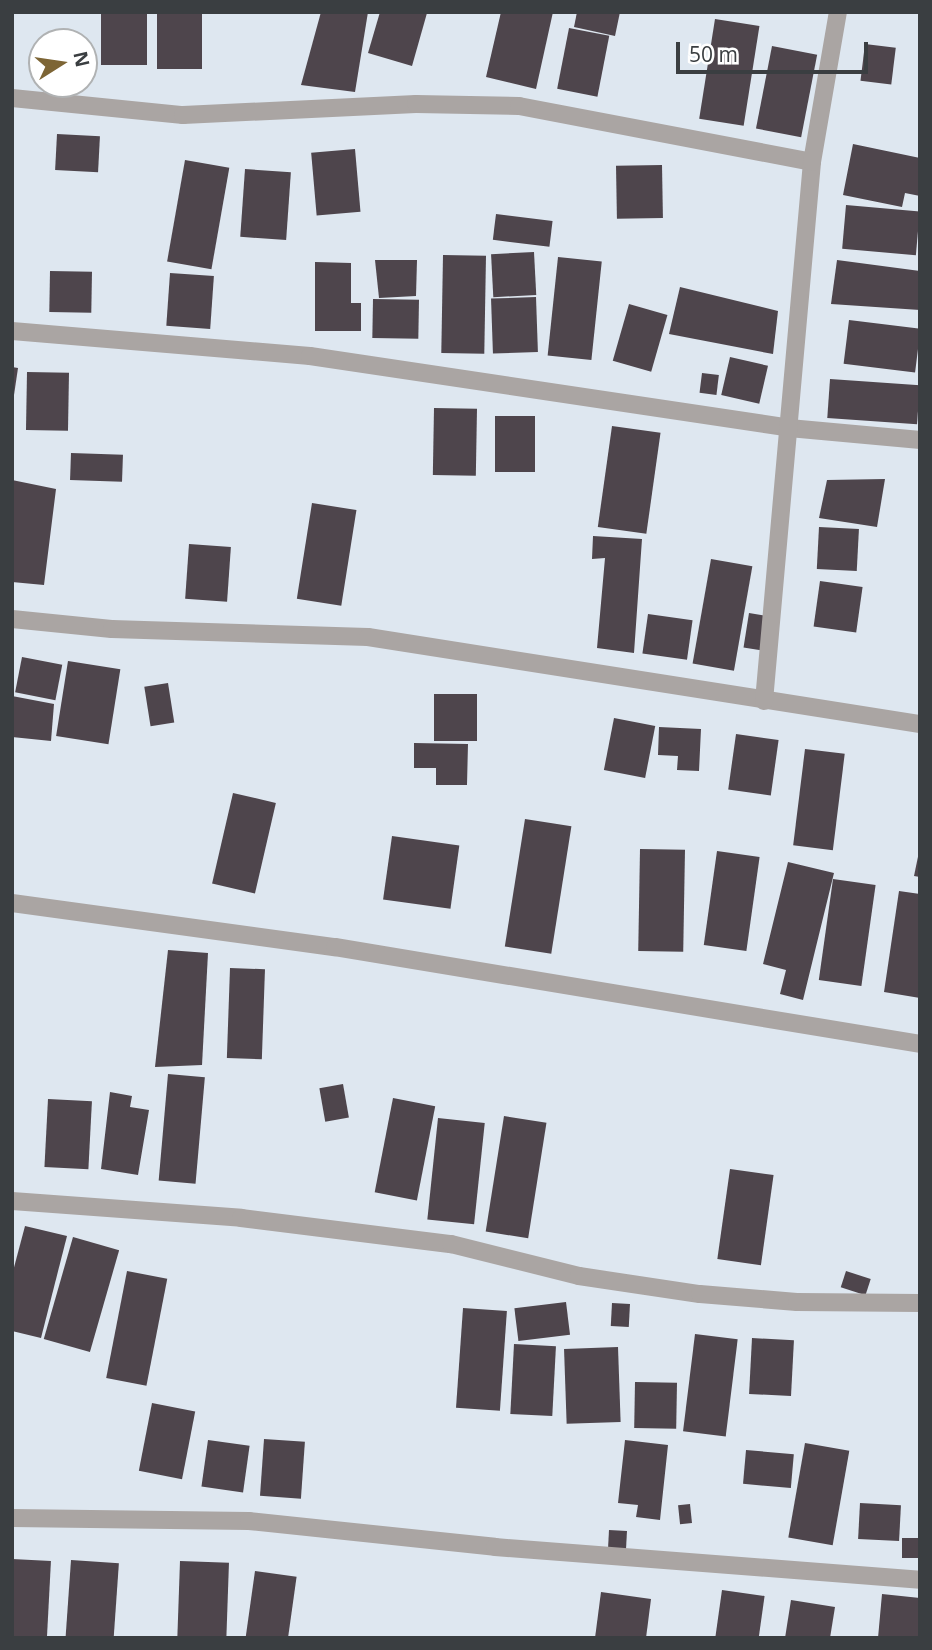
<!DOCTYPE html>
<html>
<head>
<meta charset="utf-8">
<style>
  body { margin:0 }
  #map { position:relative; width:932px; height:1650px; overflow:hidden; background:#dee7f0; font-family:"Open Sans",sans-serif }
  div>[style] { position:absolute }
  .building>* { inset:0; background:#4e454c; transform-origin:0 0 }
  .minor>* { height:18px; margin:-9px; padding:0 9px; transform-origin:9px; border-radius:9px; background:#aaa5a3 }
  span { translate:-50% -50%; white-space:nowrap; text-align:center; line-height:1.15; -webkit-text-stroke:7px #fff; paint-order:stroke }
  .frame { position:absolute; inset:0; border:14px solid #3a3e41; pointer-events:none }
  .north { position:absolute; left:28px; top:28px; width:70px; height:70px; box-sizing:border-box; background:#fff; border:2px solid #b0b2b3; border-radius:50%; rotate:78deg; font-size:19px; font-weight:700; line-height:28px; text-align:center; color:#3a3e41 }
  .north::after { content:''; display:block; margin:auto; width:24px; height:32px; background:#7d6535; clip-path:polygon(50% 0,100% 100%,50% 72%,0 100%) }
  .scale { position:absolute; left:676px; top:42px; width:192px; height:32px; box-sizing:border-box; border:4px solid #3a3e41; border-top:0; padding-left:9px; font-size:21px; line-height:24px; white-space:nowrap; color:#3a3e41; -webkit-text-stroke:5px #fff; paint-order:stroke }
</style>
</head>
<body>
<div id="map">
  <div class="building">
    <div style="left:101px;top:12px;width:46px;height:53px"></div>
    <div style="left:157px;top:12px;width:45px;height:57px"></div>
    <div style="clip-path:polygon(321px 12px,368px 12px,355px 92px,301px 85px)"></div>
    <div style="clip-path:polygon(380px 12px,427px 13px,412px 66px,368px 53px)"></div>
    <div style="clip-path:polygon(501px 12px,553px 12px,536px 89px,486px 77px)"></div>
    <div style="clip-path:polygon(577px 12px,620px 12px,615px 36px,574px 27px)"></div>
    <div style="left:715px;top:19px;width:45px;height:101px;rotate:9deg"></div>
    <div style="left:569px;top:28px;width:41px;height:62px;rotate:11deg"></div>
    <div style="left:865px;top:44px;width:31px;height:37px;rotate:7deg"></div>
    <div style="left:772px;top:46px;width:46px;height:84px;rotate:11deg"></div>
    <div style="left:57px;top:134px;width:43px;height:36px;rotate:3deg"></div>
    <div style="clip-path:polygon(853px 144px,920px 158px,920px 196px,905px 193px,902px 207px,843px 195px)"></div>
    <div style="left:355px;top:149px;width:63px;height:44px;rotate:85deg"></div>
    <div style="left:185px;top:160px;width:45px;height:103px;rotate:10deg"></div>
    <div style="left:662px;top:165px;width:53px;height:46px;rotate:89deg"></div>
    <div style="left:245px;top:169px;width:46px;height:68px;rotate:4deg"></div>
    <div style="left:846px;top:205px;width:74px;height:44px;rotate:5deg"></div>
    <div style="left:496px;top:214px;width:57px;height:26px;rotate:7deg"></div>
    <div style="left:534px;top:252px;width:43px;height:43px;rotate:87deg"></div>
    <div style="left:443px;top:255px;width:43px;height:98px;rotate:1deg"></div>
    <div style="left:558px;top:257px;width:44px;height:99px;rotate:6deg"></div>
    <div style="clip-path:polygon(375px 260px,417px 260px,416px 296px,379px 298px)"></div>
    <div style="clip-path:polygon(837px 260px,920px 271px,920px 310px,831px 304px)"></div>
    <div style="clip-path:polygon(315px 262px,351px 263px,351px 303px,361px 303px,361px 331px,315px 331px)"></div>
    <div style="left:50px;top:271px;width:42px;height:41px;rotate:1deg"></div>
    <div style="left:170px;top:273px;width:44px;height:53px;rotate:4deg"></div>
    <div style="clip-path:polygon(680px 287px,778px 311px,773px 354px,669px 334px)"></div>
    <div style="left:536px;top:297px;width:55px;height:45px;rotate:88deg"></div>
    <div style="left:373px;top:299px;width:46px;height:39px;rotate:1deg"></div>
    <div style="left:629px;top:304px;width:40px;height:59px;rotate:16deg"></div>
    <div style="left:849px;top:320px;width:72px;height:44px;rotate:7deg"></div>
    <div style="left:730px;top:357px;width:39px;height:39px;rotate:13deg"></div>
    <div style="clip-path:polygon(12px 367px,18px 368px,14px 395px,12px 394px)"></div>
    <div style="left:27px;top:372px;width:42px;height:58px;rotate:1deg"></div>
    <div style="left:702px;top:373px;width:17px;height:20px;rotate:7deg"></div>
    <div style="left:830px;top:379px;width:90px;height:39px;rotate:4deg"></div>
    <div style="left:434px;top:408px;width:43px;height:67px;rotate:1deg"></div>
    <div style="left:495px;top:416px;width:40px;height:56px"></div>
    <div style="left:612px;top:426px;width:49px;height:102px;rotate:8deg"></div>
    <div style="left:71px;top:453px;width:52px;height:27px;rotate:2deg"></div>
    <div style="clip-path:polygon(885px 479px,877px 527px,819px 518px,827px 480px)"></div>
    <div style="clip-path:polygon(12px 480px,56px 489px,44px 585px,12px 582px)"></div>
    <div style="left:312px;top:503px;width:45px;height:97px;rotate:9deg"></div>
    <div style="left:819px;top:527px;width:40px;height:42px;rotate:3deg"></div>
    <div style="clip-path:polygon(593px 536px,642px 539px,634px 653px,597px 648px,605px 558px,592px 559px)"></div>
    <div style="left:189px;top:544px;width:42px;height:55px;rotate:4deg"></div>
    <div style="left:711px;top:559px;width:42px;height:106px;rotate:10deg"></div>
    <div style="left:820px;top:581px;width:43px;height:46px;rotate:8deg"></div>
    <div style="left:749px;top:613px;width:19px;height:35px;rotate:9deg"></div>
    <div style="left:648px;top:614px;width:45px;height:40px;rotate:8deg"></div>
    <div style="left:22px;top:657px;width:41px;height:36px;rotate:11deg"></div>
    <div style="left:68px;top:661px;width:53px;height:76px;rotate:9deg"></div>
    <div style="left:168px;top:683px;width:40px;height:24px;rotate:81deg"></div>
    <div style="left:434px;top:694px;width:43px;height:47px"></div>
    <div style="clip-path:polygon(12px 696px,54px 704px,51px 741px,12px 737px)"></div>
    <div style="left:614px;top:718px;width:42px;height:53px;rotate:11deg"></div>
    <div style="clip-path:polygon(659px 727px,701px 729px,699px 771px,677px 770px,678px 756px,658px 755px)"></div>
    <div style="left:736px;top:734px;width:43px;height:56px;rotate:8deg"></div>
    <div style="clip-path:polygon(414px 743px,468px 744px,467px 785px,436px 785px,436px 768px,414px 768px)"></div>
    <div style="left:805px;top:749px;width:40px;height:97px;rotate:7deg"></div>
    <div style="left:233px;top:793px;width:44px;height:93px;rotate:13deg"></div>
    <div style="left:525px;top:819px;width:47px;height:129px;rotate:9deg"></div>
    <div style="left:392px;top:836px;width:68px;height:64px;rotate:8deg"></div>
    <div style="clip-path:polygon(920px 847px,920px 877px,914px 876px)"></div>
    <div style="left:640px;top:849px;width:45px;height:102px;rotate:1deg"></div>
    <div style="left:717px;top:851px;width:43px;height:95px;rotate:8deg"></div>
    <div style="clip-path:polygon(788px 862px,834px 873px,803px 1000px,780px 994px,786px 970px,763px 964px)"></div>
    <div style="left:833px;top:879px;width:43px;height:102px;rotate:8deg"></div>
    <div style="clip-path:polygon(899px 891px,920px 894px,920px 998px,884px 992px)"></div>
    <div style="clip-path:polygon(168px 950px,208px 953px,202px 1065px,155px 1067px)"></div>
    <div style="left:230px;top:968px;width:35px;height:90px;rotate:2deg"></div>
    <div style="left:168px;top:1074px;width:37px;height:107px;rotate:5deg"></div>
    <div style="left:343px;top:1084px;width:34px;height:24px;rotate:80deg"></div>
    <div style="clip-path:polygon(110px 1092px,132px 1096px,130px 1107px,149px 1110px,138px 1175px,101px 1169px)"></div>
    <div style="left:393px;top:1098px;width:43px;height:96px;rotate:11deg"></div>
    <div style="left:48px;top:1099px;width:44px;height:68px;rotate:3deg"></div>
    <div style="left:504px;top:1116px;width:43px;height:117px;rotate:9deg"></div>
    <div style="left:438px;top:1118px;width:47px;height:102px;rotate:6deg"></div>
    <div style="left:730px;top:1169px;width:44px;height:91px;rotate:8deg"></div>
    <div style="clip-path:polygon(25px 1226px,67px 1236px,41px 1338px,12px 1331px,12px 1275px)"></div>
    <div style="left:73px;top:1237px;width:48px;height:106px;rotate:16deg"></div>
    <div style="left:127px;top:1271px;width:41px;height:109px;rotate:11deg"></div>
    <div style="left:846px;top:1271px;width:26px;height:17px;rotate:18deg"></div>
    <div style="left:566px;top:1302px;width:33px;height:52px;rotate:83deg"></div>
    <div style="left:612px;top:1303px;width:18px;height:23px;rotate:3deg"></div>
    <div style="left:463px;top:1308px;width:44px;height:100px;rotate:4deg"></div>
    <div style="left:695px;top:1334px;width:43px;height:98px;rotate:7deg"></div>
    <div style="left:752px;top:1338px;width:42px;height:56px;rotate:3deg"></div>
    <div style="left:514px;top:1344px;width:42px;height:70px;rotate:3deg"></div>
    <div style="left:618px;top:1347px;width:75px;height:54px;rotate:88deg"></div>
    <div style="left:635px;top:1382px;width:42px;height:46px;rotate:1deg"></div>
    <div style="left:152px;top:1403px;width:44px;height:69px;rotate:11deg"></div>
    <div style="left:264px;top:1439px;width:41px;height:57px;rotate:4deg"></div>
    <div style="left:208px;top:1440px;width:42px;height:47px;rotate:8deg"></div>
    <div style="clip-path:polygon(625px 1440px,668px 1445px,660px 1520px,636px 1517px,638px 1505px,618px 1503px)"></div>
    <div style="left:805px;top:1443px;width:45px;height:96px;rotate:10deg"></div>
    <div style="left:746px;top:1450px;width:48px;height:34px;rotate:5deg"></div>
    <div style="left:860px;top:1503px;width:41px;height:36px;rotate:3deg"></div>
    <div style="left:690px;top:1504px;width:19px;height:12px;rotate:84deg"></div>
    <div style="left:609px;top:1530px;width:18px;height:24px;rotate:3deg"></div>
    <div style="left:902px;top:1538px;width:17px;height:20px"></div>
    <div style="left:12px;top:1559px;width:39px;height:79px;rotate:3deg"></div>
    <div style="left:71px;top:1560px;width:48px;height:78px;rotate:4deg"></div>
    <div style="left:180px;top:1561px;width:49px;height:77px;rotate:2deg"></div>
    <div style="left:255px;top:1571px;width:42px;height:67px;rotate:8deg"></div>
    <div style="left:722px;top:1590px;width:43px;height:48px;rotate:8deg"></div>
    <div style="clip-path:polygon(601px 1592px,651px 1599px,646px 1638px,595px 1638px)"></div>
    <div style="clip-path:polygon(882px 1594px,920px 1598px,920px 1638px,878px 1638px)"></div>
    <div style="clip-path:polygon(791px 1600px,835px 1607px,830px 1638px,785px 1638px)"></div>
  </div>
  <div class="minor">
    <div style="left:12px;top:98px;width:172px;rotate:5.7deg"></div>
    <div style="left:183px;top:115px;width:233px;rotate:-2.7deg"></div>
    <div style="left:416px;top:104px;width:103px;rotate:1.1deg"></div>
    <div style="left:519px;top:106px;width:298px;rotate:10.8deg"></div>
    <div style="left:12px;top:331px;width:299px;rotate:4.8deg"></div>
    <div style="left:310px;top:356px;width:484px;rotate:8.5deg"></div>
    <div style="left:789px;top:428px;width:132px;rotate:5.2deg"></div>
    <div style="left:12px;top:619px;width:100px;rotate:5.7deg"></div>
    <div style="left:112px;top:629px;width:256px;rotate:1.8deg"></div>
    <div style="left:368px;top:637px;width:559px;rotate:8.96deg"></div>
    <div style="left:764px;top:701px;width:541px;rotate:-84.91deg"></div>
    <div style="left:812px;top:162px;width:152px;rotate:-80.2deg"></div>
    <div style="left:12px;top:903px;width:326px;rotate:7.8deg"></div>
    <div style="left:335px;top:947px;width:593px;rotate:9.41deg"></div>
    <div style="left:12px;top:1201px;width:230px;rotate:4.2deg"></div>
    <div style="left:241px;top:1218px;width:212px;rotate:7.1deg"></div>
    <div style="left:451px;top:1244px;width:132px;rotate:14deg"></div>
    <div style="left:579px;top:1276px;width:122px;rotate:8.5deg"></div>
    <div style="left:700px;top:1294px;width:97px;rotate:4.7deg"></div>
    <div style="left:797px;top:1302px;width:123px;rotate:0.5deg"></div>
    <div style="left:12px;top:1518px;width:237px;rotate:0.7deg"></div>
    <div style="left:249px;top:1521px;width:247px;rotate:6deg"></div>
    <div style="left:495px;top:1547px;width:426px;rotate:4.4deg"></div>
  </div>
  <div class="frame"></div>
  <div class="north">N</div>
  <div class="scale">50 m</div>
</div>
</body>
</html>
